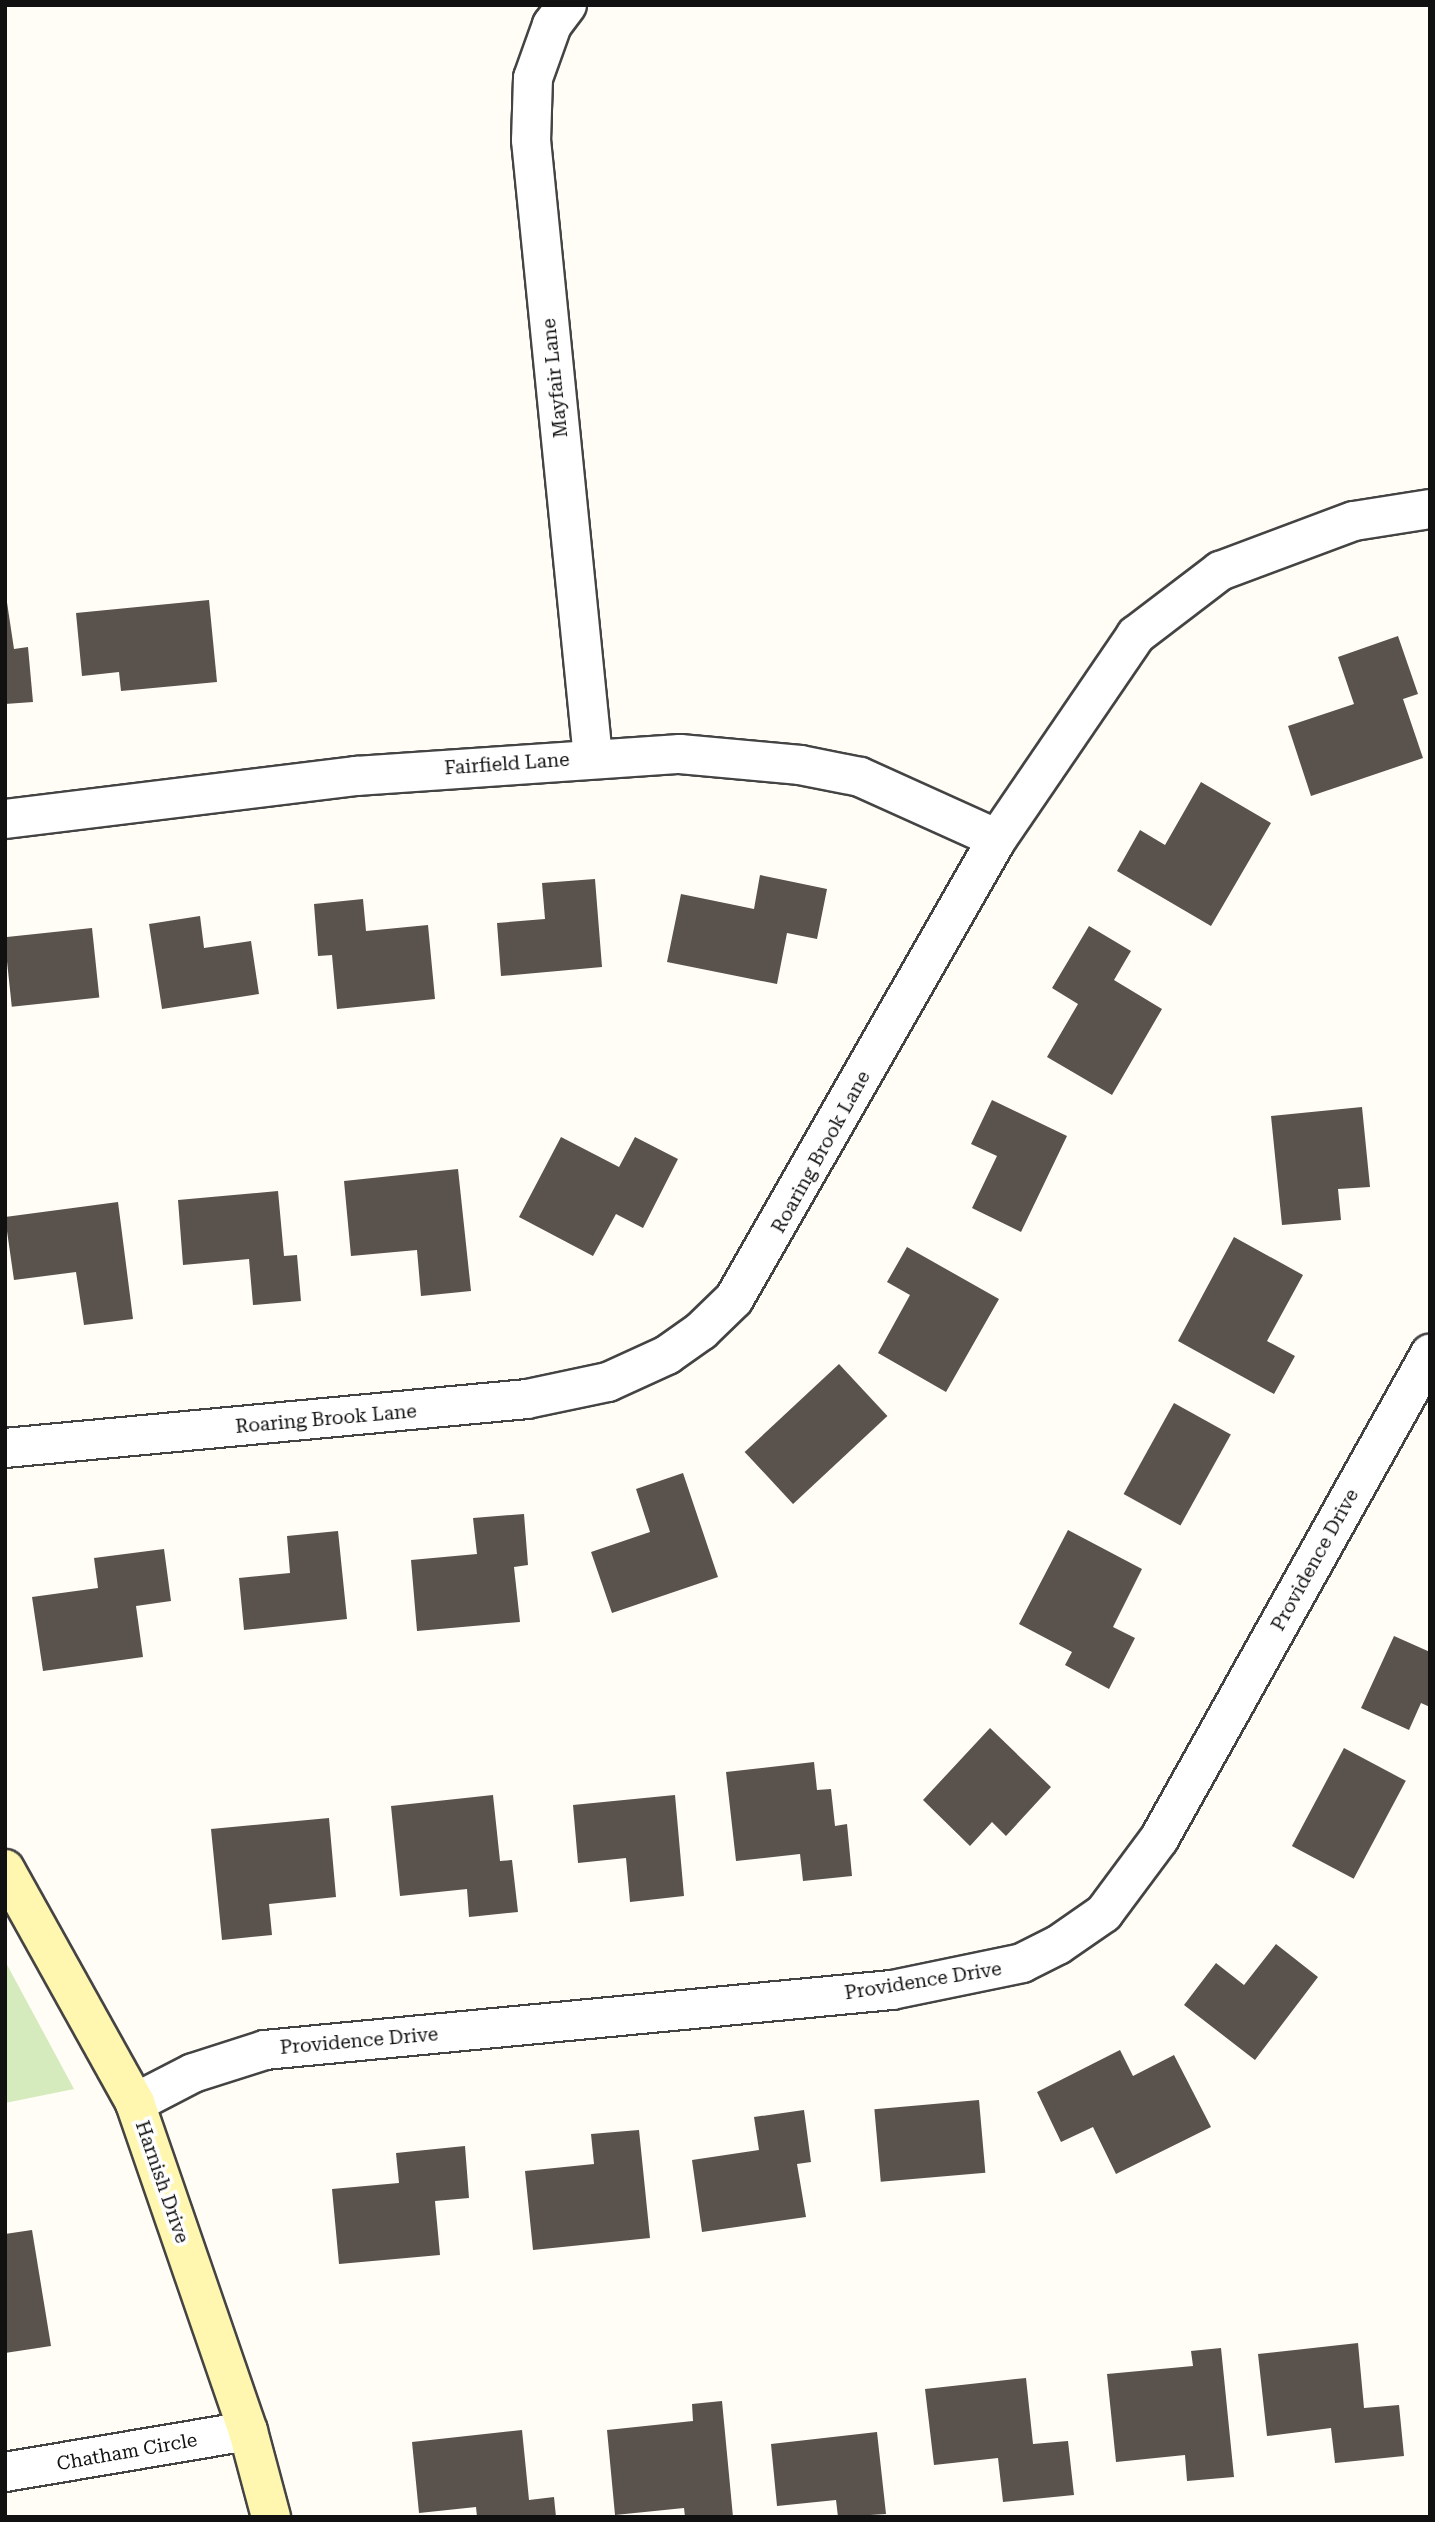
<!DOCTYPE html>
<html>
<head>
<meta charset="utf-8">
<style>
  body { margin:0 }
  #map { position:relative; width:1435px; height:2522px; overflow:hidden; background:#fffdf5; font-family:"Roboto Serif",serif }
  div>[style] { position:absolute }
  .green>* { inset:0; background:#d5ebbd }
  .building>* { inset:0; background:#5a524d; transform-origin:0 0 }
  .roads { filter:drop-shadow(2px 0 #444) drop-shadow(-2px 0 #444) drop-shadow(0 2px #444) drop-shadow(0 -2px #444) }
  .street>* { height:38px; margin:-19px; padding:0 19px; transform-origin:19px; border-radius:19px; background:#fff }
  .secondary>* { height:38px; margin:-19px; padding:0 19px; transform-origin:19px; border-radius:19px; background:#fff6b0 }
  span { translate:-50% -50%; white-space:nowrap; text-align:center; line-height:1.15; -webkit-text-stroke:7px #fff; paint-order:stroke }
  .street-label { font-size:19px; color:#111 }
  .frame { position:absolute; inset:0; border:7px solid #111; pointer-events:none }
</style>
</head>
<body>
<div id="map">
  <div class="green">
    <div style="clip-path:polygon(5px 1961px,74px 2089px,5px 2103px)"></div>
  </div>
  <div class="building">
    <div style="clip-path:polygon(5px 589px,14px 649px,28px 647px,33px 702px,5px 704px)"></div>
    <div style="clip-path:polygon(209px 600px,217px 682px,121px 691px,119px 672px,82px 676px,76px 613px)"></div>
    <div style="clip-path:polygon(1398px 636px,1418px 694px,1403px 699px,1423px 758px,1311px 796px,1288px 726px,1354px 704px,1338px 657px)"></div>
    <div style="clip-path:polygon(1201px 782px,1271px 823px,1211px 926px,1117px 871px,1140px 830px,1165px 845px)"></div>
    <div style="clip-path:polygon(760px 875px,827px 889px,817px 939px,787px 933px,777px 984px,667px 962px,681px 894px,754px 909px)"></div>
    <div style="clip-path:polygon(595px 879px,602px 967px,501px 976px,497px 923px,545px 919px,542px 883px)"></div>
    <div style="clip-path:polygon(363px 899px,366px 931px,428px 925px,435px 999px,337px 1009px,332px 955px,318px 956px,314px 904px)"></div>
    <div style="clip-path:polygon(200px 916px,204px 948px,251px 941px,259px 994px,162px 1009px,149px 924px)"></div>
    <div style="clip-path:polygon(1089px 926px,1131px 951px,1114px 980px,1162px 1009px,1112px 1095px,1047px 1057px,1078px 1004px,1052px 988px)"></div>
    <div style="left:92px;top:928px;width:70px;height:88px;rotate:84deg"></div>
    <div style="clip-path:polygon(992px 1100px,1067px 1136px,1021px 1232px,972px 1208px,997px 1156px,971px 1144px)"></div>
    <div style="clip-path:polygon(1362px 1107px,1370px 1187px,1338px 1189px,1341px 1220px,1282px 1225px,1271px 1116px)"></div>
    <div style="clip-path:polygon(561px 1137px,619px 1167px,635px 1137px,678px 1159px,643px 1228px,616px 1214px,593px 1256px,519px 1217px)"></div>
    <div style="clip-path:polygon(458px 1169px,471px 1291px,421px 1296px,417px 1250px,351px 1256px,344px 1181px)"></div>
    <div style="clip-path:polygon(278px 1191px,284px 1256px,297px 1255px,301px 1301px,253px 1305px,249px 1259px,183px 1265px,178px 1200px)"></div>
    <div style="clip-path:polygon(118px 1202px,133px 1319px,84px 1325px,76px 1272px,14px 1280px,5px 1217px)"></div>
    <div style="clip-path:polygon(1234px 1237px,1303px 1275px,1267px 1341px,1295px 1356px,1274px 1394px,1178px 1341px)"></div>
    <div style="clip-path:polygon(907px 1247px,999px 1299px,946px 1392px,878px 1353px,910px 1295px,887px 1282px)"></div>
    <div style="left:839px;top:1364px;width:71px;height:129px;rotate:47deg"></div>
    <div style="left:1174px;top:1403px;width:65px;height:104px;rotate:29deg"></div>
    <div style="clip-path:polygon(683px 1473px,718px 1577px,612px 1613px,591px 1552px,650px 1532px,636px 1489px)"></div>
    <div style="clip-path:polygon(524px 1514px,528px 1565px,514px 1567px,520px 1622px,417px 1631px,411px 1560px,477px 1554px,473px 1518px)"></div>
    <div style="clip-path:polygon(1068px 1530px,1142px 1569px,1113px 1627px,1135px 1638px,1109px 1689px,1065px 1665px,1072px 1652px,1019px 1624px)"></div>
    <div style="clip-path:polygon(338px 1531px,347px 1619px,244px 1630px,239px 1578px,290px 1573px,287px 1536px)"></div>
    <div style="clip-path:polygon(164px 1549px,171px 1601px,136px 1606px,143px 1657px,43px 1671px,32px 1597px,98px 1588px,94px 1558px)"></div>
    <div style="clip-path:polygon(1394px 1636px,1430px 1652px,1430px 1707px,1421px 1703px,1409px 1730px,1361px 1708px)"></div>
    <div style="clip-path:polygon(990px 1728px,1051px 1787px,1006px 1836px,992px 1822px,970px 1846px,923px 1800px)"></div>
    <div style="left:1344px;top:1748px;width:70px;height:111px;rotate:28deg"></div>
    <div style="clip-path:polygon(814px 1762px,817px 1790px,831px 1789px,835px 1826px,847px 1824px,852px 1876px,803px 1881px,800px 1854px,736px 1861px,726px 1772px)"></div>
    <div style="clip-path:polygon(493px 1795px,500px 1861px,512px 1860px,518px 1912px,469px 1917px,467px 1889px,400px 1896px,391px 1806px)"></div>
    <div style="clip-path:polygon(675px 1795px,684px 1896px,630px 1902px,626px 1858px,578px 1863px,573px 1805px)"></div>
    <div style="clip-path:polygon(329px 1818px,336px 1897px,269px 1904px,272px 1935px,222px 1940px,211px 1829px)"></div>
    <div style="clip-path:polygon(1276px 1944px,1318px 1977px,1255px 2060px,1184px 2005px,1216px 1963px,1244px 1985px)"></div>
    <div style="clip-path:polygon(1120px 2050px,1133px 2076px,1174px 2055px,1211px 2127px,1116px 2174px,1093px 2127px,1061px 2142px,1037px 2092px)"></div>
    <div style="left:979px;top:2100px;width:73px;height:105px;rotate:85deg"></div>
    <div style="clip-path:polygon(804px 2110px,811px 2162px,797px 2164px,806px 2217px,702px 2232px,692px 2160px,759px 2150px,754px 2117px)"></div>
    <div style="clip-path:polygon(639px 2130px,650px 2238px,533px 2250px,525px 2171px,594px 2164px,591px 2134px)"></div>
    <div style="clip-path:polygon(465px 2146px,469px 2198px,435px 2201px,440px 2255px,339px 2264px,332px 2189px,399px 2183px,396px 2153px)"></div>
    <div style="clip-path:polygon(32px 2230px,51px 2346px,5px 2353px,5px 2234px)"></div>
    <div style="clip-path:polygon(1358px 2343px,1364px 2408px,1399px 2405px,1404px 2456px,1335px 2463px,1331px 2428px,1267px 2436px,1258px 2354px)"></div>
    <div style="clip-path:polygon(1221px 2348px,1234px 2477px,1187px 2481px,1185px 2455px,1116px 2462px,1107px 2374px,1193px 2366px,1191px 2351px)"></div>
    <div style="clip-path:polygon(1026px 2378px,1033px 2444px,1068px 2441px,1074px 2495px,1003px 2502px,998px 2458px,934px 2465px,925px 2389px)"></div>
    <div style="clip-path:polygon(722px 2401px,733px 2517px,685px 2517px,684px 2508px,615px 2515px,607px 2430px,693px 2421px,692px 2404px)"></div>
    <div style="clip-path:polygon(522px 2430px,529px 2500px,554px 2497px,556px 2517px,477px 2517px,476px 2507px,419px 2513px,412px 2442px)"></div>
    <div style="clip-path:polygon(877px 2432px,886px 2514px,838px 2517px,836px 2500px,777px 2506px,771px 2444px)"></div>
  </div>
  <div class="roads">
    <div class="street">
      <div style="left:567px;top:5px;width:25px;rotate:127deg"></div>
      <div style="left:552px;top:25px;width:56px;rotate:109.7deg"></div>
      <div style="left:533px;top:78px;width:62px;rotate:91.8deg"></div>
      <div style="left:531px;top:140px;width:621px;rotate:84.27deg"></div>
      <div style="left:5px;top:819px;width:354px;rotate:-7deg"></div>
      <div style="left:356px;top:776px;width:325px;rotate:-3.9deg"></div>
      <div style="left:680px;top:754px;width:121px;rotate:5.2deg"></div>
      <div style="left:800px;top:765px;width:61px;rotate:11.3deg"></div>
      <div style="left:860px;top:777px;width:150px;rotate:24.3deg"></div>
      <div style="left:5px;top:1448px;width:524px;rotate:-5.36deg"></div>
      <div style="left:527px;top:1399px;width:83px;rotate:-11.9deg"></div>
      <div style="left:608px;top:1382px;width:65px;rotate:-24.6deg"></div>
      <div style="left:667px;top:1355px;width:42px;rotate:-35.2deg"></div>
      <div style="left:701px;top:1331px;width:46px;rotate:-44.1deg"></div>
      <div style="left:734px;top:1299px;width:530px;rotate:-60.24deg"></div>
      <div style="left:997px;top:839px;width:247px;rotate:-55.7deg"></div>
      <div style="left:1136px;top:635px;width:106px;rotate:-37.3deg"></div>
      <div style="left:1220px;top:571px;width:143px;rotate:-20.5deg"></div>
      <div style="left:1354px;top:521px;width:77px;rotate:-9deg"></div>
      <div style="left:135px;top:2103px;width:65px;rotate:-27.3deg"></div>
      <div style="left:193px;top:2073px;width:76px;rotate:-17.7deg"></div>
      <div style="left:265px;top:2050px;width:630px;rotate:-5.47deg"></div>
      <div style="left:892px;top:1990px;width:133px;rotate:-11.7deg"></div>
      <div style="left:1022px;top:1963px;width:40px;rotate:-26.6deg"></div>
      <div style="left:1058px;top:1945px;width:56px;rotate:-34.8deg"></div>
      <div style="left:1104px;top:1913px;width:92px;rotate:-53.4deg"></div>
      <div style="left:1159px;top:1839px;width:556px;rotate:-60.81deg"></div>
      <div style="left:5px;top:2472px;width:246px;rotate:-9.6deg"></div>
    </div>
    <div class="secondary">
      <div style="left:5px;top:1869px;width:268px;rotate:60.9deg"></div>
      <div style="left:135px;top:2103px;width:347px;rotate:71deg"></div>
      <div style="left:248px;top:2431px;width:89px;rotate:75deg"></div>
    </div>
  </div>
  <div class="street-label">
    <span style="left:555px;top:378px;rotate:-96deg">Mayfair Lane</span>
    <span style="left:507px;top:764px;rotate:-4deg">Fairfield Lane</span>
    <span style="left:821px;top:1152px;rotate:-61deg">Roaring Brook Lane</span>
    <span style="left:326px;top:1419px;rotate:-5deg">Roaring Brook Lane</span>
    <span style="left:1315px;top:1560px;rotate:-61deg">Providence Drive</span>
    <span style="left:923px;top:1981px;rotate:-9deg">Providence Drive</span>
    <span style="left:359px;top:2041px;rotate:-5deg">Providence Drive</span>
    <span style="left:162px;top:2182px;rotate:71deg">Harnish Drive</span>
    <span style="left:127px;top:2452px;rotate:-10deg">Chatham Circle</span>
  </div>
  <div class="frame"></div>
</div>
</body>
</html>
